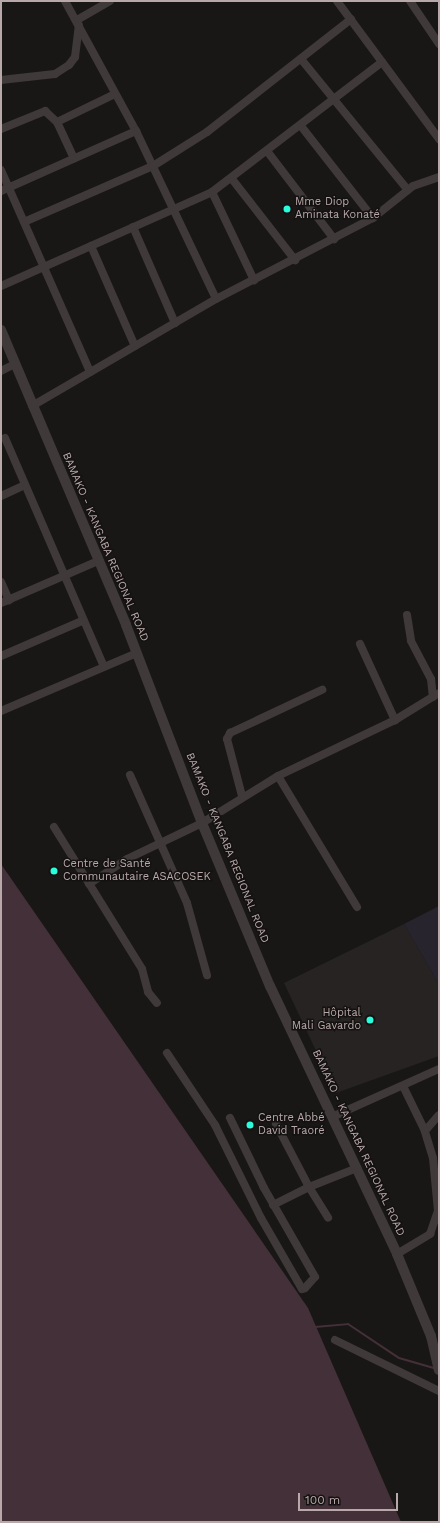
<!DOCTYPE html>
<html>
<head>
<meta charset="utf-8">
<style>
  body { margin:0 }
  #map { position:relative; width:440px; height:1523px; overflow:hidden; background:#191716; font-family:"Work Sans",sans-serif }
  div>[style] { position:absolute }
  .built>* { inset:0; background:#262322 }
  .green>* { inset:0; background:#27242e }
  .water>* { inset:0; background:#443038 }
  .stream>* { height:2px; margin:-1px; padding:0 1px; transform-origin:1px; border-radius:1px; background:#443038 }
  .minor>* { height:8px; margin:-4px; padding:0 4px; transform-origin:4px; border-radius:4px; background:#403939 }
  .tertiary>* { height:10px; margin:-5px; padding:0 5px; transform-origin:5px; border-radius:5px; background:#403939 }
  .dots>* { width:11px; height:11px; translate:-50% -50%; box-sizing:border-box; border:2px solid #141211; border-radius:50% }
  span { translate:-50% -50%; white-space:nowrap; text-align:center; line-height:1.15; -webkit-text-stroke:3px #141211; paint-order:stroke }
  .poi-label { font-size:11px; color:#b9a8aa }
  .left { translate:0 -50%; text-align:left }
  .right { translate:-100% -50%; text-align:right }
  .street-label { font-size:11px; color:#b9a8aa }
  .frame { position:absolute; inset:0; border:2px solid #b9a8aa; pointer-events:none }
  .scale { position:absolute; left:298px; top:1493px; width:100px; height:18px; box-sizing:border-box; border:2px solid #b9a8aa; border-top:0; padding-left:5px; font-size:12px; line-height:14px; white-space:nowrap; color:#b9a8aa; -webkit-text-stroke:3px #141211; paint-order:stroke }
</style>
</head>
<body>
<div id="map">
  <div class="built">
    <div style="clip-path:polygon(404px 924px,439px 984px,439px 1056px,336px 1093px,284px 983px)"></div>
  </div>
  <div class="green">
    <div style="clip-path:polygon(439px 906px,439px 984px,404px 924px)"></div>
  </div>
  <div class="water">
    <div style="clip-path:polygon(1px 864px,308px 1308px,401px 1522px,1px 1522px)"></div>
  </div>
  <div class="stream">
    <div style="left:315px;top:1327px;width:33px;rotate:-5deg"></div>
    <div style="left:348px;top:1324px;width:61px;rotate:33.7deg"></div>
    <div style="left:399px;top:1358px;width:37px;rotate:16deg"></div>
  </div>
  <div class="minor">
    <div style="left:65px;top:1px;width:148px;rotate:61.4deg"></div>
    <div style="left:136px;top:131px;width:186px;rotate:64.5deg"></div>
    <div style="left:337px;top:1px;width:172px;rotate:53.5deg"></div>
    <div style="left:410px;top:1px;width:52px;rotate:56deg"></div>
    <div style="left:77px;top:20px;width:38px;rotate:-30deg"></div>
    <div style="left:301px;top:59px;width:169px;rotate:50.8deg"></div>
    <div style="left:1px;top:80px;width:54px;rotate:-6.3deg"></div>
    <div style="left:55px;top:74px;width:17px;rotate:-33deg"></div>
    <div style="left:69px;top:65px;width:10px;rotate:-53deg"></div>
    <div style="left:75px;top:57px;width:32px;rotate:-83deg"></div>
    <div style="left:57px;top:122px;width:64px;rotate:-25.8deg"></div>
    <div style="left:301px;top:126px;width:117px;rotate:52deg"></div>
    <div style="left:1px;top:129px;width:48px;rotate:-22.2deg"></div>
    <div style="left:45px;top:111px;width:16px;rotate:43deg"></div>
    <div style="left:57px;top:122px;width:40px;rotate:65deg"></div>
    <div style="left:267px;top:151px;width:111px;rotate:52.7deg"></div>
    <div style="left:1px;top:170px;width:221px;rotate:66.2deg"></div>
    <div style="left:232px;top:179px;width:103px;rotate:52.1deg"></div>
    <div style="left:1px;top:191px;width:148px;rotate:-24deg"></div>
    <div style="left:212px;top:192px;width:98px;rotate:64.5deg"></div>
    <div style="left:24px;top:222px;width:141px;rotate:-23.5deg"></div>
    <div style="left:153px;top:166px;width:64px;rotate:-32.2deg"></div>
    <div style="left:207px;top:132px;width:183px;rotate:-38.1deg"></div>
    <div style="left:133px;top:227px;width:105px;rotate:66.4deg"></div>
    <div style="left:91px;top:246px;width:109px;rotate:66.3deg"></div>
    <div style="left:1px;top:286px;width:231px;rotate:-24deg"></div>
    <div style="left:212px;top:192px;width:214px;rotate:-37.4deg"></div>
    <div style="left:1px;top:371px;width:16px;rotate:-27deg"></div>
    <div style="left:32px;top:406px;width:213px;rotate:-30.2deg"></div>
    <div style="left:216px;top:299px;width:177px;rotate:-27.3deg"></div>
    <div style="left:373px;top:218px;width:51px;rotate:-38.7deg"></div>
    <div style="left:413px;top:186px;width:28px;rotate:-19deg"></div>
    <div style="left:5px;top:438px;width:249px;rotate:66.6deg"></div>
    <div style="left:1px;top:496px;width:26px;rotate:-25deg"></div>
    <div style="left:1px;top:582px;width:20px;rotate:66deg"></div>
    <div style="left:1px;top:603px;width:106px;rotate:-23.4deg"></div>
    <div style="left:407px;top:615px;width:26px;rotate:81deg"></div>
    <div style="left:411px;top:641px;width:43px;rotate:62.2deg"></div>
    <div style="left:431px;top:679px;width:18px;rotate:84deg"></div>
    <div style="left:360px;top:644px;width:84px;rotate:65.3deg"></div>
    <div style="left:1px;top:656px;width:90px;rotate:-23.4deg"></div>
    <div style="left:1px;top:711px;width:148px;rotate:-23.1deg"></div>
    <div style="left:130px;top:775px;width:140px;rotate:66deg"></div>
    <div style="left:187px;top:903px;width:75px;rotate:74.5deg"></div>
    <div style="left:278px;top:776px;width:153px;rotate:58.9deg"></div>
    <div style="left:242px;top:796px;width:59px;rotate:-104.7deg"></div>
    <div style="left:227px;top:739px;width:7px;rotate:-63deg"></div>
    <div style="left:230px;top:733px;width:102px;rotate:-25.1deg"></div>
    <div style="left:54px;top:827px;width:167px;rotate:58.2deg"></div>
    <div style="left:142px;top:969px;width:24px;rotate:75deg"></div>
    <div style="left:148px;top:992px;width:14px;rotate:51deg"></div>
    <div style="left:89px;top:884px;width:45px;rotate:-33.3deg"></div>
    <div style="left:127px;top:859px;width:83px;rotate:-25.6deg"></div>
    <div style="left:202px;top:823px;width:89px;rotate:-31.7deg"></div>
    <div style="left:278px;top:776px;width:130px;rotate:-25.6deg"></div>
    <div style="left:395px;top:720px;width:52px;rotate:-31.5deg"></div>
    <div style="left:167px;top:1053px;width:87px;rotate:56.3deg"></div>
    <div style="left:215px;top:1125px;width:104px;rotate:63.7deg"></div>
    <div style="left:261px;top:1218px;width:82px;rotate:60deg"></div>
    <div style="left:302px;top:1289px;width:3px;rotate:-18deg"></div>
    <div style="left:305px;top:1288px;width:15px;rotate:-48deg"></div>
    <div style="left:315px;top:1277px;width:103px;rotate:-119.8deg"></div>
    <div style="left:264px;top:1188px;width:78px;rotate:-115.9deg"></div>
    <div style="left:332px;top:1117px;width:117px;rotate:-24.2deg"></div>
    <div style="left:276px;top:1124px;width:71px;rotate:62.4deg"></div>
    <div style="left:309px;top:1187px;width:52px;rotate:-21.6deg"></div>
    <div style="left:425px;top:1131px;width:21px;rotate:-49deg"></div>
    <div style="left:273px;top:1205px;width:40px;rotate:-26.6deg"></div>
    <div style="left:309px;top:1187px;width:36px;rotate:58deg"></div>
    <div style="left:397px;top:1254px;width:39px;rotate:-31deg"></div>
    <div style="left:430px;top:1234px;width:24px;rotate:-71deg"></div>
    <div style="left:438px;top:1211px;width:53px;rotate:-95.4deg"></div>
    <div style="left:433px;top:1158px;width:28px;rotate:-107deg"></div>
    <div style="left:425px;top:1131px;width:50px;rotate:-116.1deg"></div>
    <div style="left:335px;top:1340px;width:116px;rotate:26.1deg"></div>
  </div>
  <div class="tertiary">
    <div style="left:1px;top:330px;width:320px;rotate:67deg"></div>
    <div style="left:126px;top:625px;width:212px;rotate:69deg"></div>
    <div style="left:202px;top:823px;width:177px;rotate:67.4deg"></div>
    <div style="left:270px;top:986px;width:297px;rotate:64.6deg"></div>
    <div style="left:397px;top:1254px;width:89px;rotate:67.5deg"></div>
    <div style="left:431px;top:1336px;width:35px;rotate:77deg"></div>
  </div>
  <div class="dots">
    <div style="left:287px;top:209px;background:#2afddb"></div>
    <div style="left:54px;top:871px;background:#2afddb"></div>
    <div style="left:370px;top:1020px;background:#2afddb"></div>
    <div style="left:250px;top:1125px;background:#2afddb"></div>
  </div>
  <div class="poi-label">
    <span class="left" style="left:295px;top:209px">Mme Diop<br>Aminata Konaté</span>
    <span class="left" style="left:63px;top:871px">Centre de Santé<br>Communautaire ASACOSEK</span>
    <span class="right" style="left:361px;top:1020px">Hôpital<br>Mali Gavardo</span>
    <span class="left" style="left:258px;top:1125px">Centre Abbé<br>David Traoré</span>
  </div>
  <div class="street-label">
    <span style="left:105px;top:547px;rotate:67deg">BAMAKO - KANGABA REGIONAL ROAD</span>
    <span style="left:227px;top:848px;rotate:68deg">BAMAKO - KANGABA REGIONAL ROAD</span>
    <span style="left:358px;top:1143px;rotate:65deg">BAMAKO - KANGABA REGIONAL ROAD</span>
  </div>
  <div class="frame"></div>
  <div class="scale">100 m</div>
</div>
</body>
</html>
